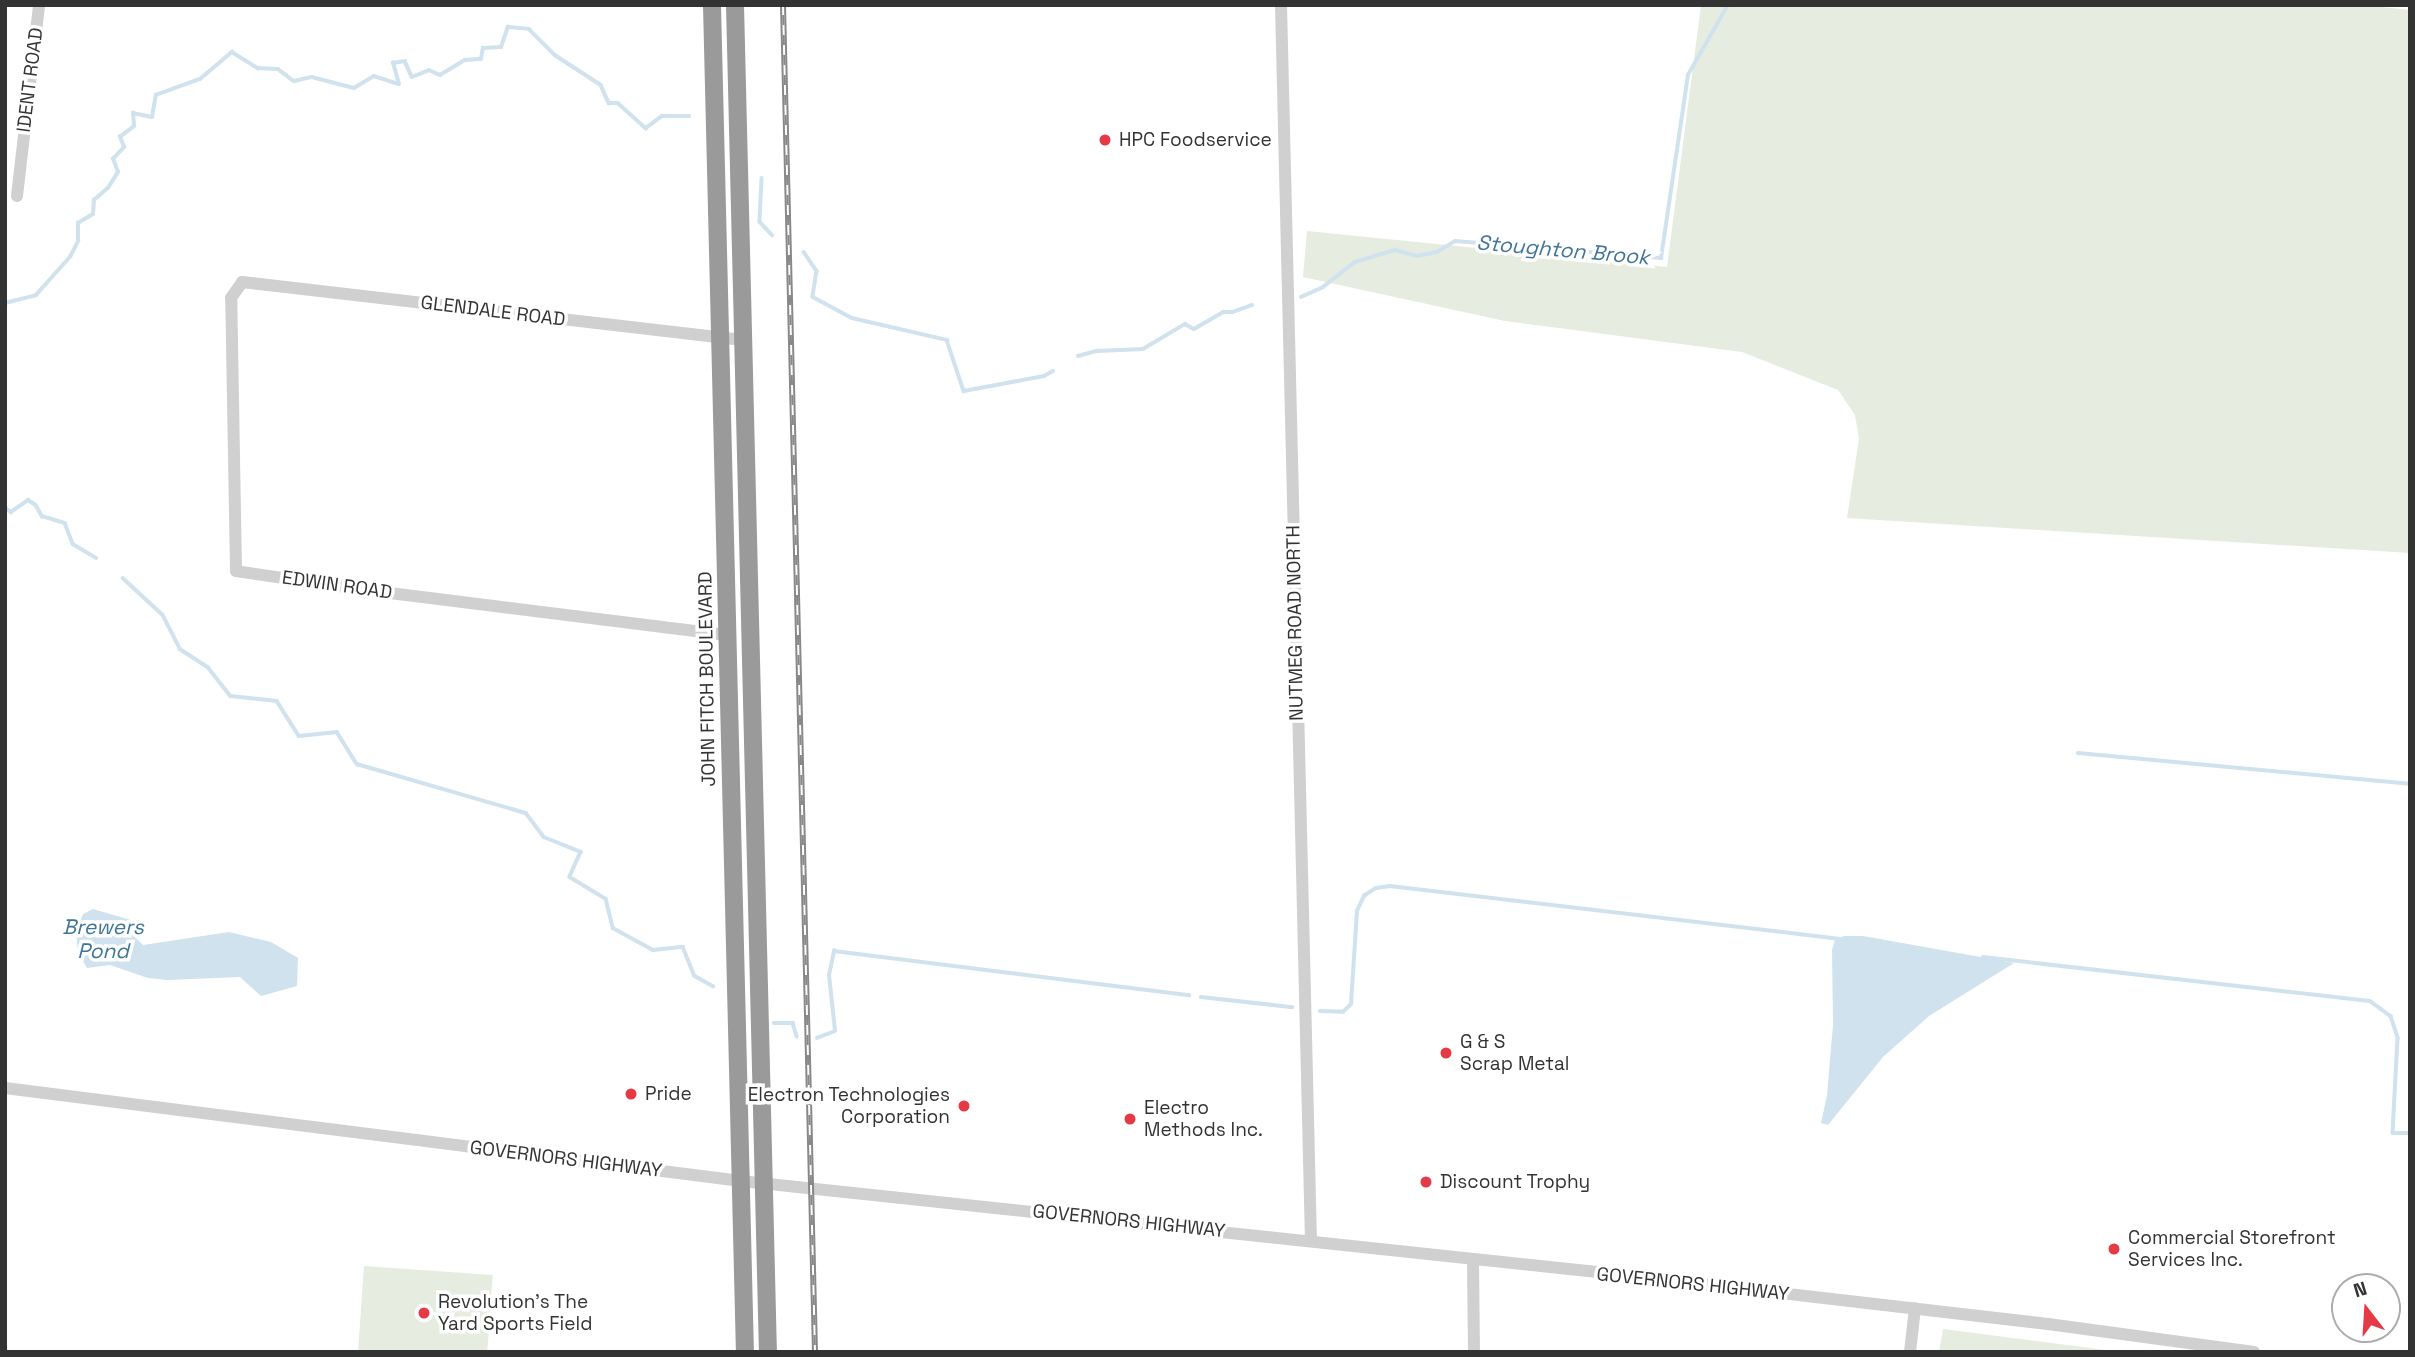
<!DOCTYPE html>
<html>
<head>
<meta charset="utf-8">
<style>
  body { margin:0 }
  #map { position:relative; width:2415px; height:1357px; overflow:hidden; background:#fff; font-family:"Space Grotesk",sans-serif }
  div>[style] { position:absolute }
  .green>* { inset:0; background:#e6ecdf; transform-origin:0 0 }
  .water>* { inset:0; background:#cfe2ee }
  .stream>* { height:3.5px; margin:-1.75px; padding:0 1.75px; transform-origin:1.75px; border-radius:1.75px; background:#cfe2ee }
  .minor>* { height:12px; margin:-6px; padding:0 6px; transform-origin:6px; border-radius:6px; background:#d0d0d0 }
  .highway>* { height:18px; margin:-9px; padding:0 9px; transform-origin:9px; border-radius:9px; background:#9a9a9a }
  .rail>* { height:6px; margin-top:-3px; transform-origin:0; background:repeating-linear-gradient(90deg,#fff 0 10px,#888 0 20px); box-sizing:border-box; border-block:2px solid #888 }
  .dots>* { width:19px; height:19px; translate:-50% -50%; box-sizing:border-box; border:4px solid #fff; border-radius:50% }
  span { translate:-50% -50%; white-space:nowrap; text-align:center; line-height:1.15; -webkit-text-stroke:7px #fff; paint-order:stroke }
  .street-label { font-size:19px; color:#333 }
  .poi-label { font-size:19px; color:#333 }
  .left { translate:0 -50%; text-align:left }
  .right { translate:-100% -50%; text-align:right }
  .water-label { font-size:21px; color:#3f7597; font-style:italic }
  .frame { position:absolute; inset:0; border:7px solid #333; pointer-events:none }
  .north { position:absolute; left:2331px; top:1273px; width:70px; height:70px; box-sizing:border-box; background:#fff; border:2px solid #adadad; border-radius:50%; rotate:343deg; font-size:19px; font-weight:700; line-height:28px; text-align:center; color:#333 }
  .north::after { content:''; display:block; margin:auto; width:24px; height:32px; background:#e63946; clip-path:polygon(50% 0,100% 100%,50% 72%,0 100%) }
</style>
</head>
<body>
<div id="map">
  <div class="green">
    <div style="clip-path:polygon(1701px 5px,2362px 5px,2410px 10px,2410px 553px,1847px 518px,1859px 439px,1855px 415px,1838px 390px,1742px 352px,1505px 321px,1303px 277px,1307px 231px,1667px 267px)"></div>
    <div style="left:364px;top:1266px;width:129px;height:86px;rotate:4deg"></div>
    <div style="clip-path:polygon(1943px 1329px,2121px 1352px,1939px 1352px)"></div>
  </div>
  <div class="water">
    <div style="clip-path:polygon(93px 909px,134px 921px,135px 937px,143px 945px,229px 932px,271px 942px,298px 958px,297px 986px,261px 996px,240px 977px,167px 980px,148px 978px,110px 965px,87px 968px,78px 953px,76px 931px,83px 914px)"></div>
    <div style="clip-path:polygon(1844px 936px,1863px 936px,2014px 963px,1929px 1016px,1883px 1057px,1828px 1125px,1821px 1123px,1827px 1095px,1833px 1025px,1832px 950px,1835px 940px)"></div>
  </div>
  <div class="stream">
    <div style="left:762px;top:178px;width:44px;rotate:92.6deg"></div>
    <div style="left:760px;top:222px;width:18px;rotate:47deg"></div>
    <div style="left:804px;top:252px;width:23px;rotate:56deg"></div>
    <div style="left:817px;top:271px;width:26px;rotate:99deg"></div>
    <div style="left:813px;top:297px;width:44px;rotate:28.3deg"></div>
    <div style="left:852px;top:318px;width:98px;rotate:13deg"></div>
    <div style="left:947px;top:340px;width:54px;rotate:71.6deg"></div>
    <div style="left:964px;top:391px;width:81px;rotate:-10.6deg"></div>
    <div style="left:1044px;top:376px;width:10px;rotate:-29deg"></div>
    <div style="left:1301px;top:297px;width:24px;rotate:-24deg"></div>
    <div style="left:1323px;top:287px;width:41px;rotate:-38deg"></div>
    <div style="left:1355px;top:262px;width:42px;rotate:-16.7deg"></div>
    <div style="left:1395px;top:250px;width:23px;rotate:15deg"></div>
    <div style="left:1417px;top:256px;width:20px;rotate:-11deg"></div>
    <div style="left:1437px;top:252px;width:21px;rotate:-31deg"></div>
    <div style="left:1455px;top:241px;width:207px;rotate:4.7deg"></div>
    <div style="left:1661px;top:258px;width:185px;rotate:-81.6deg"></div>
    <div style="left:1688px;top:75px;width:81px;rotate:-60.3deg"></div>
    <div style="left:5px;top:303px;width:32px;rotate:-14deg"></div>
    <div style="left:36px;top:295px;width:51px;rotate:-48.2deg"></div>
    <div style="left:70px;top:257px;width:18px;rotate:-63deg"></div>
    <div style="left:78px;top:241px;width:18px;rotate:-90deg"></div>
    <div style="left:78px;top:223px;width:17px;rotate:-31deg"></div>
    <div style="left:93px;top:214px;width:14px;rotate:-86deg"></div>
    <div style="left:94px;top:200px;width:18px;rotate:-41deg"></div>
    <div style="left:108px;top:188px;width:19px;rotate:-58deg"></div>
    <div style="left:118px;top:172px;width:14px;rotate:-111deg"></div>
    <div style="left:113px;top:159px;width:16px;rotate:-47deg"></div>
    <div style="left:124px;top:147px;width:11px;rotate:-112deg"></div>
    <div style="left:120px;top:137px;width:18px;rotate:-38deg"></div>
    <div style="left:134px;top:126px;width:13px;rotate:-94deg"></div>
    <div style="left:133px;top:113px;width:19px;rotate:12deg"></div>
    <div style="left:152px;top:117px;width:22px;rotate:-80deg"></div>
    <div style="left:156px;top:95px;width:47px;rotate:-20deg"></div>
    <div style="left:200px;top:79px;width:42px;rotate:-40.2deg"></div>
    <div style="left:232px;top:52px;width:31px;rotate:32deg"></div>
    <div style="left:258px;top:68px;width:20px;rotate:3deg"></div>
    <div style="left:278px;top:69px;width:20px;rotate:37deg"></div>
    <div style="left:294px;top:81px;width:18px;rotate:-13deg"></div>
    <div style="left:312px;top:77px;width:43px;rotate:14.7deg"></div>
    <div style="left:354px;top:88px;width:23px;rotate:-31deg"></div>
    <div style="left:374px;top:76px;width:26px;rotate:18deg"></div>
    <div style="left:399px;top:84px;width:22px;rotate:-106deg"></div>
    <div style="left:393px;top:63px;width:12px;rotate:-9deg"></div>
    <div style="left:405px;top:61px;width:17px;rotate:66deg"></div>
    <div style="left:412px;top:77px;width:18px;rotate:-22deg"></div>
    <div style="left:429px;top:70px;width:12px;rotate:24deg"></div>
    <div style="left:440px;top:75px;width:29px;rotate:-31deg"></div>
    <div style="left:465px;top:60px;width:16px;rotate:-4deg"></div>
    <div style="left:481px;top:59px;width:11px;rotate:-80deg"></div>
    <div style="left:483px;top:48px;width:18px;rotate:-3deg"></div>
    <div style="left:501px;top:47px;width:21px;rotate:-71deg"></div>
    <div style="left:508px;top:27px;width:21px;rotate:5deg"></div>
    <div style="left:529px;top:29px;width:37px;rotate:45deg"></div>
    <div style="left:555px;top:55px;width:55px;rotate:33.1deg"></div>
    <div style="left:601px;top:85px;width:20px;rotate:66deg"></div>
    <div style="left:609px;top:103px;width:9px"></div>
    <div style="left:618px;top:103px;width:38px;rotate:42deg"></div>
    <div style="left:646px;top:128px;width:20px;rotate:-37deg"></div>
    <div style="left:662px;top:116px;width:27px"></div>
    <div style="left:1078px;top:356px;width:20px;rotate:-15deg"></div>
    <div style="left:1097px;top:351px;width:46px;rotate:-2.5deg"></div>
    <div style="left:1143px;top:349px;width:49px;rotate:-30.8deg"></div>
    <div style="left:1185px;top:324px;width:10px;rotate:29deg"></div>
    <div style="left:1194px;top:329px;width:34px;rotate:-30deg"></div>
    <div style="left:1223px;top:312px;width:10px"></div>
    <div style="left:1233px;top:312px;width:20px;rotate:-20deg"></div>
    <div style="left:5px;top:482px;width:10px;rotate:90deg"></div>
    <div style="left:5px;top:507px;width:8px;rotate:40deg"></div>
    <div style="left:11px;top:512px;width:21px;rotate:-35deg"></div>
    <div style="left:28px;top:500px;width:9px;rotate:32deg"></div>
    <div style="left:36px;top:505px;width:13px;rotate:61deg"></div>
    <div style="left:42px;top:516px;width:24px;rotate:17deg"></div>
    <div style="left:65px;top:523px;width:22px;rotate:69deg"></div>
    <div style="left:73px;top:544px;width:27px;rotate:31deg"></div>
    <div style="left:123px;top:578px;width:54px;rotate:42.8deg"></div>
    <div style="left:163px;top:615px;width:38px;rotate:63deg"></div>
    <div style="left:180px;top:649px;width:33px;rotate:33deg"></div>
    <div style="left:208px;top:667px;width:37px;rotate:52deg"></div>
    <div style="left:231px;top:696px;width:46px;rotate:6.2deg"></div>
    <div style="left:277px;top:701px;width:41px;rotate:57.8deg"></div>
    <div style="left:299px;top:736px;width:38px;rotate:-6deg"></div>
    <div style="left:337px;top:732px;width:38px;rotate:58deg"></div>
    <div style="left:357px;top:764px;width:176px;rotate:16.2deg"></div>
    <div style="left:526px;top:813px;width:30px;rotate:53deg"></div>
    <div style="left:544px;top:837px;width:40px;rotate:22deg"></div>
    <div style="left:581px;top:852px;width:27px;rotate:114deg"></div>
    <div style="left:570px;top:877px;width:42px;rotate:31.4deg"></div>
    <div style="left:606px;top:899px;width:30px;rotate:76deg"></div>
    <div style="left:613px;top:928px;width:46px;rotate:28.8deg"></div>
    <div style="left:653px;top:950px;width:30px;rotate:-6deg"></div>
    <div style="left:683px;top:947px;width:31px;rotate:68deg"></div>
    <div style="left:695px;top:976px;width:21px;rotate:29deg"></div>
    <div style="left:2078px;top:753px;width:333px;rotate:5.3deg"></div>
    <div style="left:1983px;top:957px;width:389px;rotate:6.5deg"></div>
    <div style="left:2370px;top:1001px;width:26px;rotate:36deg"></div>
    <div style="left:2391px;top:1016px;width:23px;rotate:72deg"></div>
    <div style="left:2398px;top:1038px;width:95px;rotate:93deg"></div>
    <div style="left:2393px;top:1133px;width:17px"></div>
    <div style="left:1201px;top:997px;width:92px;rotate:6.3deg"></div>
    <div style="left:1320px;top:1011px;width:23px;rotate:2deg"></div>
    <div style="left:1343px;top:1012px;width:11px;rotate:-45deg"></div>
    <div style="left:1351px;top:1004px;width:93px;rotate:-86.3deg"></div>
    <div style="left:1357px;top:911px;width:17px;rotate:-65deg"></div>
    <div style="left:1364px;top:896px;width:14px;rotate:-34deg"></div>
    <div style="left:1376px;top:888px;width:14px;rotate:-8deg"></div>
    <div style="left:1390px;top:886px;width:453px;rotate:6.7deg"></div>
    <div style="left:774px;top:1023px;width:19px"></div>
    <div style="left:793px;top:1023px;width:14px;rotate:73deg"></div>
    <div style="left:817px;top:1038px;width:19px;rotate:-21deg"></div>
    <div style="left:835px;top:1031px;width:56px;rotate:-96.1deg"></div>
    <div style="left:829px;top:975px;width:25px;rotate:-78deg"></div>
    <div style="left:834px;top:951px;width:358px;rotate:7.1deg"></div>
  </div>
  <div class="minor">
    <div style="left:1281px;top:5px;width:1236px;rotate:88.61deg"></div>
    <div style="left:17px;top:196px;width:192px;rotate:-83.4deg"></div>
    <div style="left:727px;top:635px;width:386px;rotate:-172.9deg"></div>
    <div style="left:344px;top:587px;width:109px;rotate:-171.6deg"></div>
    <div style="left:236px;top:571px;width:273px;rotate:-91deg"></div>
    <div style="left:231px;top:298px;width:19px;rotate:-55deg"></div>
    <div style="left:242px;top:282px;width:504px;rotate:6.6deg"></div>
    <div style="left:5px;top:1088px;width:742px;rotate:7.2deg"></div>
    <div style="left:741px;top:1181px;width:880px;rotate:6.07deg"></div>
    <div style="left:1616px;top:1274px;width:435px;rotate:6.6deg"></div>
    <div style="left:2048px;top:1324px;width:208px;rotate:7.7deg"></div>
    <div style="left:1473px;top:1260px;width:92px;rotate:89.4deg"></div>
    <div style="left:1910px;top:1352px;width:44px;rotate:-83.5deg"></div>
  </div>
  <div class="highway">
    <div style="left:712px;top:5px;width:1347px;rotate:88.6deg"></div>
    <div style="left:735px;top:5px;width:1347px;rotate:88.6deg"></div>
  </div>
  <div class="rail">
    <div style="left:783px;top:5px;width:1347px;rotate:88.64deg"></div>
  </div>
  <div class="dots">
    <div style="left:1105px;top:140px;background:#e63946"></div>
    <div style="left:1446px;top:1053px;background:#e63946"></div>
    <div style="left:631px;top:1094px;background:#e63946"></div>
    <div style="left:964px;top:1106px;background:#e63946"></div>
    <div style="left:1130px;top:1119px;background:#e63946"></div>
    <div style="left:1426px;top:1182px;background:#e63946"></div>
    <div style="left:2114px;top:1249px;background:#e63946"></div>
    <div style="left:424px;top:1313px;background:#e63946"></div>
  </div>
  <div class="street-label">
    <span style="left:30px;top:80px;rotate:-83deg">IDENT ROAD</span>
    <span style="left:493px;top:311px;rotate:7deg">GLENDALE ROAD</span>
    <span style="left:337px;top:585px;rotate:8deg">EDWIN ROAD</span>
    <span style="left:1295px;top:623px;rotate:-91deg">NUTMEG ROAD NORTH</span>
    <span style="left:707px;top:679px;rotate:-91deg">JOHN FITCH BOULEVARD</span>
    <span style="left:566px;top:1159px;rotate:7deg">GOVERNORS HIGHWAY</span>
    <span style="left:1129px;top:1221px;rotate:6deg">GOVERNORS HIGHWAY</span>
    <span style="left:1693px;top:1284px;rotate:6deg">GOVERNORS HIGHWAY</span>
  </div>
  <div class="poi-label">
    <span class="left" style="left:1119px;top:140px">HPC Foodservice</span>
    <span class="left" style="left:1460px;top:1053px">G &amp; S<br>Scrap Metal</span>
    <span class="left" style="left:645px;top:1094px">Pride</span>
    <span class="right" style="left:950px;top:1106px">Electron Technologies<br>Corporation</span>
    <span class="left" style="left:1144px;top:1119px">Electro<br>Methods Inc.</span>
    <span class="left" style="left:1440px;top:1182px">Discount Trophy</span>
    <span class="left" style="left:2128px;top:1249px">Commercial Storefront<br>Services Inc.</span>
    <span class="left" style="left:438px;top:1313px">Revolution's The<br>Yard Sports Field</span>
  </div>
  <div class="water-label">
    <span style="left:1563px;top:250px;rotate:5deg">Stoughton Brook</span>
    <span style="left:103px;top:939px">Brewers<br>Pond</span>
  </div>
  <div class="frame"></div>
  <div class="north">N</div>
</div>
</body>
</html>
